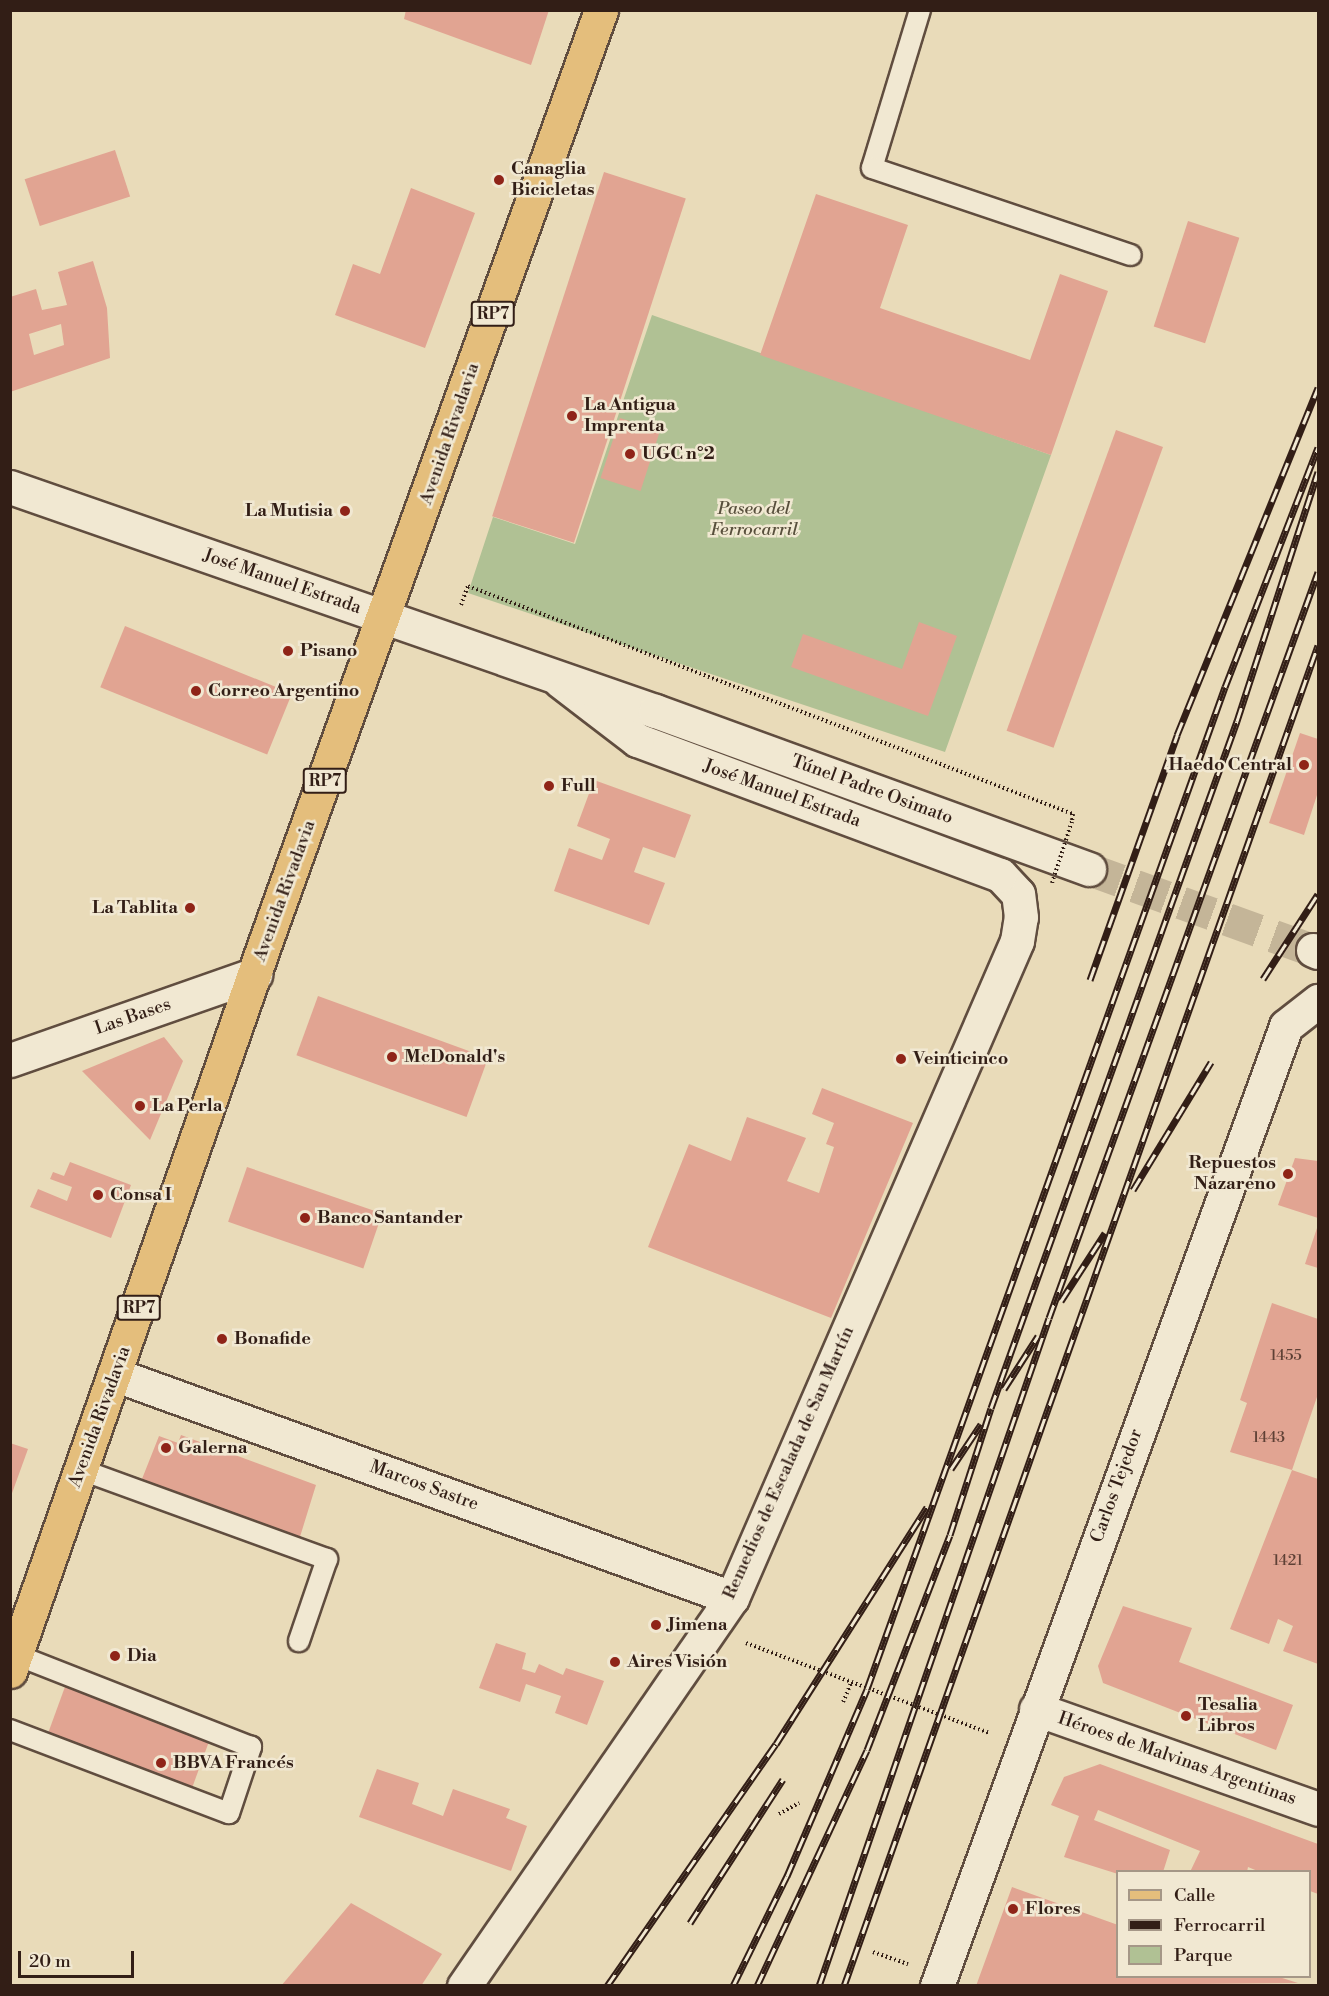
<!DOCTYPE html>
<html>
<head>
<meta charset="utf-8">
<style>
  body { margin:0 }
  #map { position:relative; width:1329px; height:1996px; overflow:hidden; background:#e9dbb9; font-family:"Libre Bodoni",serif }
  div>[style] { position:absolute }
  .green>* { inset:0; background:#b0c194 }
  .building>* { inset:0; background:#e1a492; transform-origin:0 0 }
  .secondary-tunnel>* { height:33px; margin-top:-16.5px; transform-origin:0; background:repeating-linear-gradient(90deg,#c4b598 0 33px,transparent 0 49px) }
  .path>* { height:4px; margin-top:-2px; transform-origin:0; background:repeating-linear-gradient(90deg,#321e16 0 1.5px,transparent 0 4.5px) }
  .roads { filter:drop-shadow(2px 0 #604d3f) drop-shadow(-2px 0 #604d3f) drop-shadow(0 2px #604d3f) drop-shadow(0 -2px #604d3f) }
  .lane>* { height:20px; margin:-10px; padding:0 10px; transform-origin:10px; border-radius:10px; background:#f1e8d2 }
  .street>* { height:33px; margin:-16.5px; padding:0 16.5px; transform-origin:16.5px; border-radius:16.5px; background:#f1e8d2 }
  .secondary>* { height:33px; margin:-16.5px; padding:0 16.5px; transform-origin:16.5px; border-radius:16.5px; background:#f1e8d2 }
  .primary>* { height:33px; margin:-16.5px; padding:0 16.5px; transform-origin:16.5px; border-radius:16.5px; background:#e4be7c }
  .rail>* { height:7px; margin-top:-3.5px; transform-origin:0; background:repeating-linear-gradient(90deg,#f1e8d2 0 14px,#321e16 0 28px); box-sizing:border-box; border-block:2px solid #321e16 }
  .path-bridge>* { height:4px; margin-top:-2px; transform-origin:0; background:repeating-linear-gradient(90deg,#321e16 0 1.5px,transparent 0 4.5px) }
  .dots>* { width:16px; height:16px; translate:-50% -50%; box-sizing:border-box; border:3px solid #f1e8d2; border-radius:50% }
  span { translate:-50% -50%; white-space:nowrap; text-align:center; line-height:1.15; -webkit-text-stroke:5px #f1e8d2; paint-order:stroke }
  .number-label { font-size:15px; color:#5e4035 }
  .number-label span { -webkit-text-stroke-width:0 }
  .shield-label span { padding:2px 4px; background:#f1e8d2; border:2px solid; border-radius:4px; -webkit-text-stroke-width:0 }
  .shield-label { font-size:16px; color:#321e16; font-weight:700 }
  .poi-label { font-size:18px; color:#321e16; font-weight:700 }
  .left { translate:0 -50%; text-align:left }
  .right { translate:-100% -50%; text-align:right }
  .street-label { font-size:18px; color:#321e16 }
  .park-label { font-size:18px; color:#584f3c; font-style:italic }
  .frame { position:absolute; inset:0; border:12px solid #321e16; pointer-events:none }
  .legend { position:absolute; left:1116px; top:1870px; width:195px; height:108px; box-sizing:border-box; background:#f1e8d2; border:2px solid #a59787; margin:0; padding:8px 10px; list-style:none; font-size:18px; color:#321e16 }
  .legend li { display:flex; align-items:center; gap:12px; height:30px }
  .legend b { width:30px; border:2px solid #a59787 }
  .scale { position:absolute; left:18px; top:1951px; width:116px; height:27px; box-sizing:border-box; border:3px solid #321e16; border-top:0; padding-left:8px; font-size:18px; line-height:21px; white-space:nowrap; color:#321e16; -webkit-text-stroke:4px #f1e8d2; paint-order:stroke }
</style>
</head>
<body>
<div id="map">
  <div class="green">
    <div style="clip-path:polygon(652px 315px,1051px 455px,945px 752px,468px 593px,493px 517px,575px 544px)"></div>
  </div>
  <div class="building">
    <div style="clip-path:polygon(406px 10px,549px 10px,531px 65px,404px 19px)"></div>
    <div style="left:115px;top:150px;width:49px;height:95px;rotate:72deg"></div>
    <div style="left:604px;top:172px;width:86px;height:362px;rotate:18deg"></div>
    <div style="clip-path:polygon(411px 188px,475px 213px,425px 348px,335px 315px,353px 264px,380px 274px)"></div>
    <div style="clip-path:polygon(816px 194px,908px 225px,880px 308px,1030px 360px,1060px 274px,1108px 291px,1051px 455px,760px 355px)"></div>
    <div style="left:1188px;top:221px;width:54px;height:111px;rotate:18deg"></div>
    <div style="clip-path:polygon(evenodd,93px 261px,107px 308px,110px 358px,10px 392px,10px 297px,36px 289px,42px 310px,67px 305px,58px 272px,93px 261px,61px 324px,64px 345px,34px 355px,29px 334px,61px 324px)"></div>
    <div style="left:620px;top:418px;width:42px;height:63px;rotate:18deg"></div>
    <div style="left:1116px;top:430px;width:50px;height:320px;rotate:20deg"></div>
    <div style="clip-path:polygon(919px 622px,957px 636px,928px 716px,791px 667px,803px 634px,902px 669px)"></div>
    <div style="left:125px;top:626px;width:180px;height:66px;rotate:22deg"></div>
    <div style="clip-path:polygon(1300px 733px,1318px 739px,1318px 792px,1304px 835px,1269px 823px)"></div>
    <div style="clip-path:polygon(594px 780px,691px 815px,675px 858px,643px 847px,634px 872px,665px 883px,649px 925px,554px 891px,569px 848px,602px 860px,610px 839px,577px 826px)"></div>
    <div style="left:318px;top:996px;width:181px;height:63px;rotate:20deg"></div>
    <div style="clip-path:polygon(164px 1037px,183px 1061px,150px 1140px,82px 1071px)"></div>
    <div style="clip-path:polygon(822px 1088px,913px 1123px,831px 1318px,648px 1247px,689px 1144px,731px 1161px,747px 1117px,806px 1138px,787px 1181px,819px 1193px,834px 1147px,826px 1144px,834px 1123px,812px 1114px)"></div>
    <div style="clip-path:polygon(1295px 1158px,1318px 1161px,1318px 1218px,1278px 1205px)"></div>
    <div style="clip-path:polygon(70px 1162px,131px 1185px,111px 1238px,30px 1207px,38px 1189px,67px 1201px,72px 1187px,50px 1179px,53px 1172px,64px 1176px)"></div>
    <div style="left:247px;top:1167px;width:143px;height:58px;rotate:19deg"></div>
    <div style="clip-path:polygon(1318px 1225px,1318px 1268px,1305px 1264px)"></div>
    <div style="clip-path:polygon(1272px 1303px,1318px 1319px,1318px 1394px,1292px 1470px,1230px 1452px,1247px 1403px,1240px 1400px)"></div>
    <div style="clip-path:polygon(181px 1435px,316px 1485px,299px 1540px,140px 1484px,159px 1436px,178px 1443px)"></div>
    <div style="clip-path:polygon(10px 1443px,28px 1449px,11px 1496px,10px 1496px)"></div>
    <div style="clip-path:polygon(1292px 1470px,1318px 1479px,1318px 1664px,1283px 1651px,1293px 1626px,1278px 1619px,1269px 1644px,1230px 1629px)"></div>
    <div style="clip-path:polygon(1123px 1606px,1192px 1628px,1179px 1662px,1293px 1705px,1276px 1750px,1103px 1683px,1098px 1666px)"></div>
    <div style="clip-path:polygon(496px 1643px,526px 1653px,522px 1669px,535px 1673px,539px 1664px,563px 1675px,566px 1668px,604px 1681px,587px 1725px,555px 1713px,561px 1696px,526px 1684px,520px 1702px,479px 1688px)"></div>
    <div style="left:66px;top:1684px;width:154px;height:53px;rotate:20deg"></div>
    <div style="clip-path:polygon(1100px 1764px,1318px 1844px,1318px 1894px,1310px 1891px,1310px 1872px,1260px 1872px,1248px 1867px,1247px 1872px,1190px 1872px,1200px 1851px,1098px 1810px,1094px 1820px,1170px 1850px,1163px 1872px,1118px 1874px,1064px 1857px,1079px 1816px,1051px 1805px,1064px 1777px)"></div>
    <div style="clip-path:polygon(377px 1769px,419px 1783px,412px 1804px,443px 1816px,453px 1789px,510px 1809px,506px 1818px,527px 1826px,511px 1871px,359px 1817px)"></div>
    <div style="clip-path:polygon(1012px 1887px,1118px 1925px,1118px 1977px,1279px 1977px,1298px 1983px,976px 1986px)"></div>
    <div style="clip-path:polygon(351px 1903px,442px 1954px,421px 1986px,281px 1986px)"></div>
  </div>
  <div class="secondary-tunnel">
    <div style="left:1089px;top:869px;width:238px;rotate:19.9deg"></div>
  </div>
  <div class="path">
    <div style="left:461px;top:605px;width:20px;rotate:-70deg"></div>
    <div style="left:468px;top:586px;width:647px;rotate:20.65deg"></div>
    <div style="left:1073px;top:814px;width:7px;rotate:98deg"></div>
    <div style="left:746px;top:1643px;width:259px;rotate:20.3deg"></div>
    <div style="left:843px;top:1702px;width:21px;rotate:-67deg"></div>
    <div style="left:779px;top:1814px;width:23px;rotate:-29deg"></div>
    <div style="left:873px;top:1952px;width:37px;rotate:19deg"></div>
  </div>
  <div class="roads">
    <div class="lane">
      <div style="left:920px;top:10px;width:165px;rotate:106.9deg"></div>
      <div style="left:872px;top:168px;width:273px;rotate:18.6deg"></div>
      <div style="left:82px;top:1470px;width:261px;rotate:20deg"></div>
      <div style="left:327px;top:1559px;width:87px;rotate:108.9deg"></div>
      <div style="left:10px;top:1730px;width:234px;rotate:20.8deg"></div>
      <div style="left:229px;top:1813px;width:70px;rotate:-71.6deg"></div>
      <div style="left:251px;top:1747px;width:252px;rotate:-158.6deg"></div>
    </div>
    <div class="street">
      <div style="left:10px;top:1060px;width:260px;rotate:-19.3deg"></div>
      <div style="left:116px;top:1375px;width:655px;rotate:19.9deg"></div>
      <div style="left:1036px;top:1709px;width:299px;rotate:19.5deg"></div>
      <div style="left:464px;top:1986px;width:472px;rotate:-55.4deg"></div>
      <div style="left:732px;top:1598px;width:716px;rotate:-66.55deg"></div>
      <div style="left:1017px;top:941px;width:24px;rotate:-81deg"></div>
      <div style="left:1021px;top:917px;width:23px;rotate:-97deg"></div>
      <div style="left:1018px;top:894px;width:26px;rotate:-133deg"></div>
      <div style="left:1000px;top:875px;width:387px;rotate:-159.6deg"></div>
      <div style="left:637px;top:740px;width:97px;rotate:-142.5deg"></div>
      <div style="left:937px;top:1986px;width:1021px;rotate:-70.02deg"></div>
      <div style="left:1286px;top:1026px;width:41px;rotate:-38deg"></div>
    </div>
    <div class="secondary">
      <div style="left:10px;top:487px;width:683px;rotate:19.15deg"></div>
      <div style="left:655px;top:711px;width:462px;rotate:20deg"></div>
      <div style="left:1313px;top:950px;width:5px;rotate:22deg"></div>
    </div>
    <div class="primary">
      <div style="left:10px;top:1671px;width:771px;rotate:-70.7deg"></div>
      <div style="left:265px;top:943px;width:992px;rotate:-70.19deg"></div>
    </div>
  </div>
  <div class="rail">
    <div style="left:1263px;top:979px;width:101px;rotate:-57.1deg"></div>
    <div style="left:1090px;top:980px;width:260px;rotate:-70.4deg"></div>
    <div style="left:1177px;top:735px;width:375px;rotate:-67.9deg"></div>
    <div style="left:1133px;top:1190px;width:150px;rotate:-58.6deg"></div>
    <div style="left:1061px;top:1301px;width:81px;rotate:-57.1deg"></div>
    <div style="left:1004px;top:1389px;width:63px;rotate:-57.3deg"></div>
    <div style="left:951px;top:1469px;width:54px;rotate:-56.3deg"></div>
    <div style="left:690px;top:1923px;width:171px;rotate:-57.1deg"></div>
    <div style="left:607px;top:1986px;width:295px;rotate:-55.1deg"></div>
    <div style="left:776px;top:1744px;width:281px;rotate:-57.5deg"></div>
    <div style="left:733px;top:1986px;width:123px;rotate:-63.9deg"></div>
    <div style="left:787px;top:1876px;width:203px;rotate:-66.8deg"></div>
    <div style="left:867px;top:1689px;width:1064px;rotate:-70.34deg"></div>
    <div style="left:1225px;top:687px;width:257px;rotate:-68.8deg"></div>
    <div style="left:757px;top:1986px;width:260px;rotate:-65deg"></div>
    <div style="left:867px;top:1750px;width:230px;rotate:-68.9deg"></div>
    <div style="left:950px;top:1535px;width:133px;rotate:-72.1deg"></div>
    <div style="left:991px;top:1408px;width:730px;rotate:-70.3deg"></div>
    <div style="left:1237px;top:721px;width:262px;rotate:-72deg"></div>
    <div style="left:819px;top:1986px;width:706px;rotate:-71deg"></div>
    <div style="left:1049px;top:1318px;width:793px;rotate:-70.17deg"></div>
    <div style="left:844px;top:1986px;width:1422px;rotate:-70.53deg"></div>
  </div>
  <div class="path-bridge">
    <div style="left:1052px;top:883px;width:65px;rotate:-72.1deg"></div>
  </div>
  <div class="dots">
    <div style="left:499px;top:180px;background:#8f2418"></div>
    <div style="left:572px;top:416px;background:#8f2418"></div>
    <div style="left:630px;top:454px;background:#8f2418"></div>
    <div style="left:345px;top:511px;background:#8f2418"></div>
    <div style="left:288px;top:651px;background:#8f2418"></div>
    <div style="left:196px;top:691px;background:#8f2418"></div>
    <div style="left:1304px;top:765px;background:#8f2418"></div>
    <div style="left:549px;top:786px;background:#8f2418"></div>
    <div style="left:190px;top:908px;background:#8f2418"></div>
    <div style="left:392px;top:1057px;background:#8f2418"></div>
    <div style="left:901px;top:1059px;background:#8f2418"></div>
    <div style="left:140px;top:1106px;background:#8f2418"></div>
    <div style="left:1288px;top:1174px;background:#8f2418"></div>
    <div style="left:98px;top:1195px;background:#8f2418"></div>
    <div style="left:305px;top:1218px;background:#8f2418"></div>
    <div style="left:222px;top:1339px;background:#8f2418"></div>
    <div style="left:166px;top:1448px;background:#8f2418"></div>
    <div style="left:656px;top:1625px;background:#8f2418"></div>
    <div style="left:115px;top:1656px;background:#8f2418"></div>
    <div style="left:615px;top:1662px;background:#8f2418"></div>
    <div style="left:1186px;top:1716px;background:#8f2418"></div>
    <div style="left:161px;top:1763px;background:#8f2418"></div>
    <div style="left:1013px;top:1909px;background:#8f2418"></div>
  </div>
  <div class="number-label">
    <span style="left:1286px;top:1356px">1455</span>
    <span style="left:1269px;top:1438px">1443</span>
    <span style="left:1288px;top:1561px">1421</span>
  </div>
  <div class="shield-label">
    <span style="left:493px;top:314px">RP7</span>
    <span style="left:325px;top:781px">RP7</span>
    <span style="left:139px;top:1308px">RP7</span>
  </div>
  <div class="poi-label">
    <span class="left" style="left:511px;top:180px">Canaglia<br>Bicicletas</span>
    <span class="left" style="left:584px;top:416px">La Antigua<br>Imprenta</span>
    <span class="left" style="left:642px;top:454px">UGC n°2</span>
    <span class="right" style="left:333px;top:511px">La Mutisia</span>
    <span class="left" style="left:300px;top:651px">Pisano</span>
    <span class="left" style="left:208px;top:691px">Correo Argentino</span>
    <span class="right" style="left:1292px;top:765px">Haedo Central</span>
    <span class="left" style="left:561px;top:786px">Full</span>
    <span class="right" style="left:178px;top:908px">La Tablita</span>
    <span class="left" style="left:404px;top:1057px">McDonald's</span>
    <span class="left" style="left:913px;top:1059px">Veinticinco</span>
    <span class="left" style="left:152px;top:1106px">La Perla</span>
    <span class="right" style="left:1276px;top:1174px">Repuestos<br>Nazareno</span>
    <span class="left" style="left:110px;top:1195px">Consa I</span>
    <span class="left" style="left:317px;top:1218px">Banco Santander</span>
    <span class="left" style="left:234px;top:1339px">Bonafide</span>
    <span class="left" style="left:178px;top:1448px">Galerna</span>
    <span class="left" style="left:668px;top:1625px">Jimena</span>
    <span class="left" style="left:127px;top:1656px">Dia</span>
    <span class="left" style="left:627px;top:1662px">Aires Visión</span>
    <span class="left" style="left:1198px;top:1716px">Tesalia<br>Libros</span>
    <span class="left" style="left:173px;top:1763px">BBVA Francés</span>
    <span class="left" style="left:1025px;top:1909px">Flores</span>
  </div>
  <div class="street-label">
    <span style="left:450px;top:434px;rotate:-71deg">Avenida Rivadavia</span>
    <span style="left:282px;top:582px;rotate:19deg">José Manuel Estrada</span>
    <span style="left:872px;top:790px;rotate:20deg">Túnel Padre Osimato</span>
    <span style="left:782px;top:794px;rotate:20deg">José Manuel Estrada</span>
    <span style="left:285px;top:891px;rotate:-70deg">Avenida Rivadavia</span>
    <span style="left:133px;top:1017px;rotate:-19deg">Las Bases</span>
    <span style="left:100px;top:1417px;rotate:-70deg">Avenida Rivadavia</span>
    <span style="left:789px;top:1463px;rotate:-66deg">Remedios de Escalada de San Martín</span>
    <span style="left:424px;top:1486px;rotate:20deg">Marcos Sastre</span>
    <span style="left:1117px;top:1486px;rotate:-70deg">Carlos Tejedor</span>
    <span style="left:1177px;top:1759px;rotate:19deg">Héroes de Malvinas Argentinas</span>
  </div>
  <div class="park-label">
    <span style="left:754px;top:520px">Paseo del<br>Ferrocarril</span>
  </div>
  <div class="frame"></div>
  <ul class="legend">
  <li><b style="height:8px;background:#e4be7c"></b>Calle</li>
  <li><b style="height:8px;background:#321e16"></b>Ferrocarril</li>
  <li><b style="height:16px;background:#b0c194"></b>Parque</li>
  </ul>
  <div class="scale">20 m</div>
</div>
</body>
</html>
